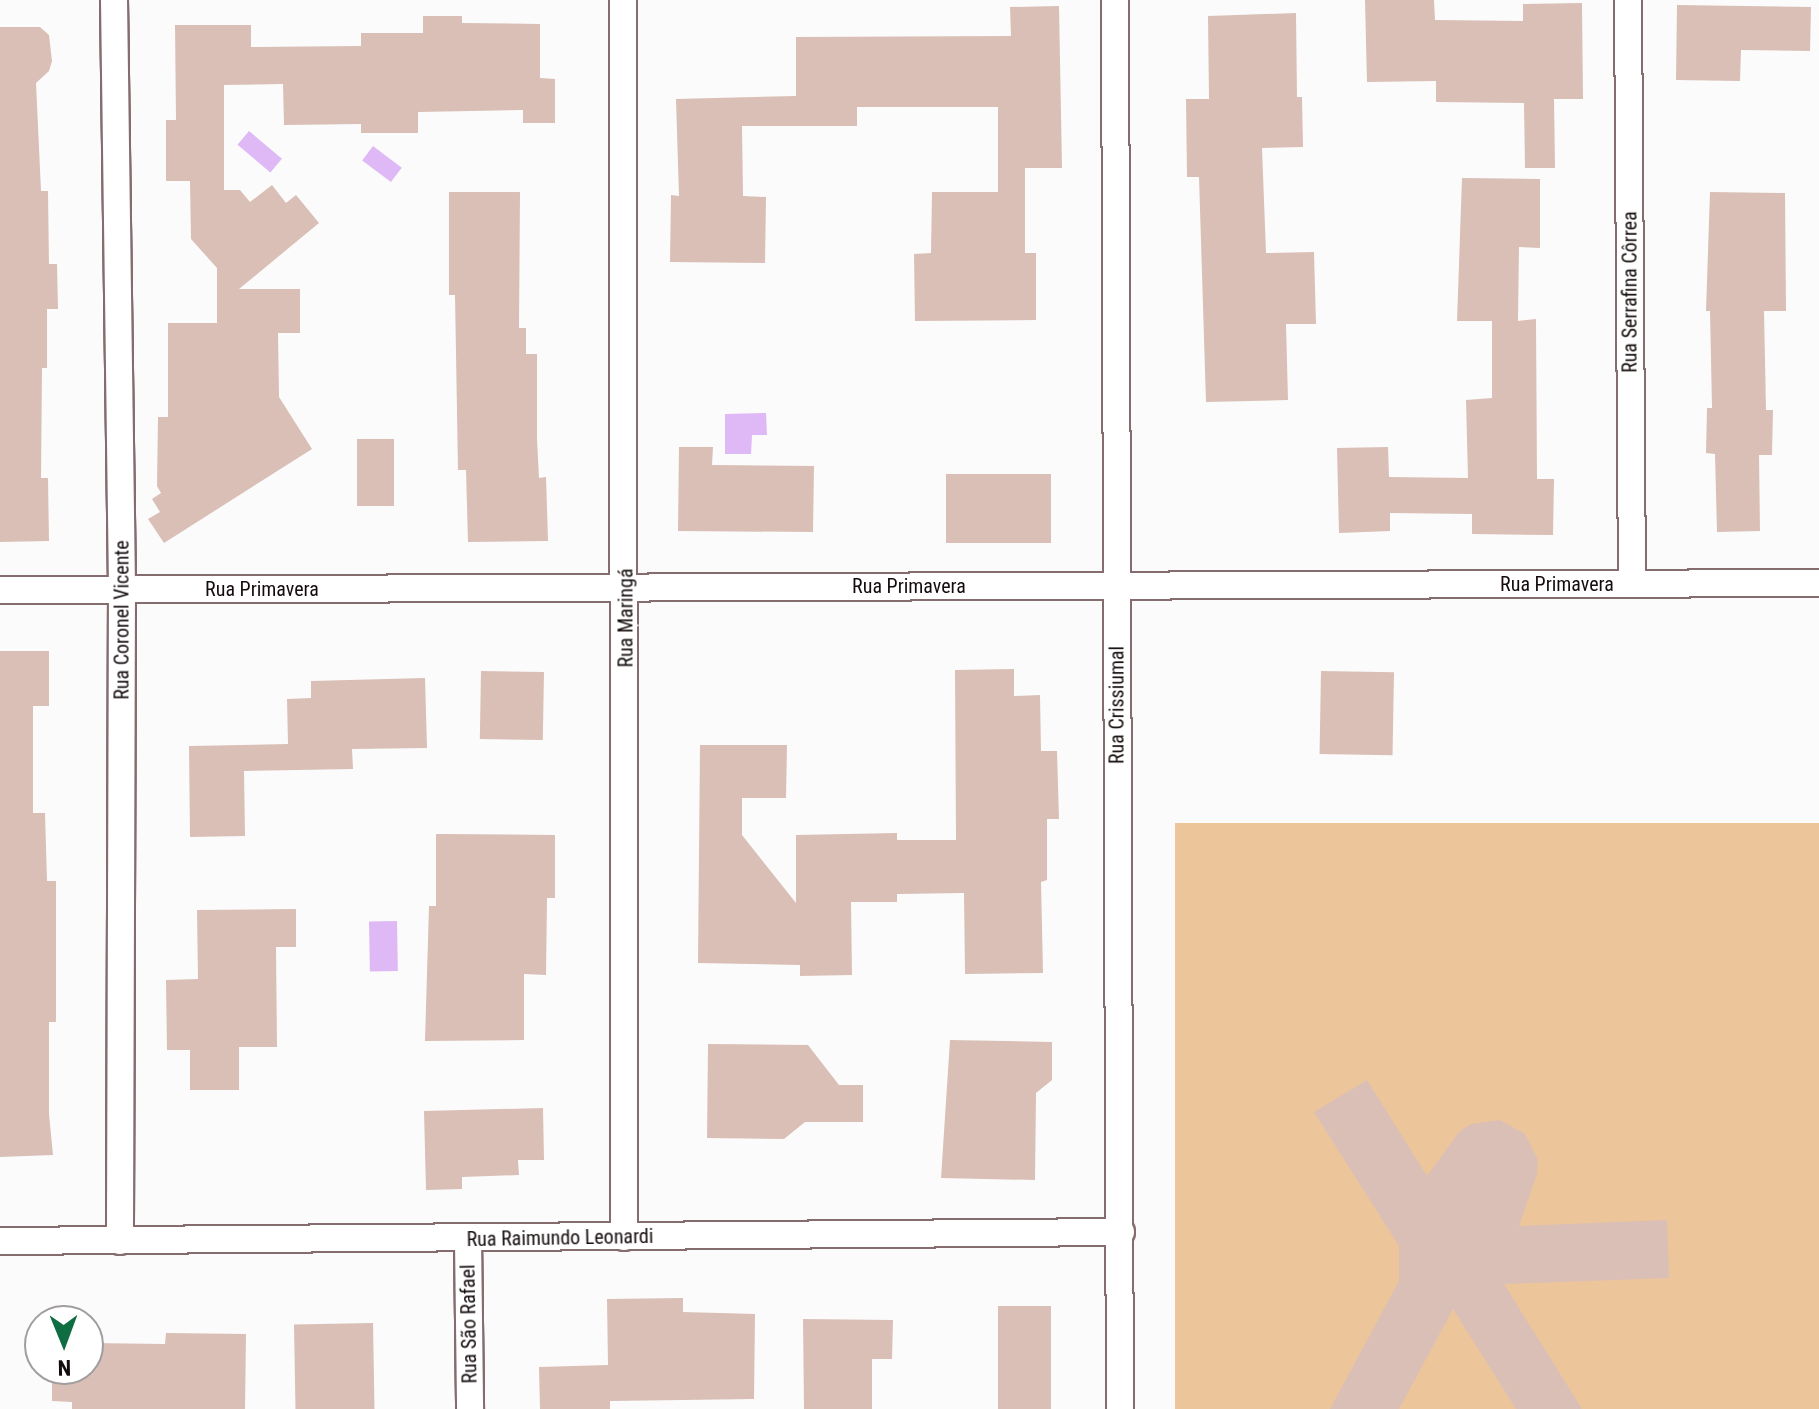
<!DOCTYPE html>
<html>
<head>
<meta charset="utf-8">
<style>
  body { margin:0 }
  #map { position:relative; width:1819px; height:1409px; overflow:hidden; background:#fbfbfb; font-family:"Roboto Condensed",sans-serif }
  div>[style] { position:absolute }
  .green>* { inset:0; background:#edc59a; transform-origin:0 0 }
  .water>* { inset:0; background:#deb9f6; transform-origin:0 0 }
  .building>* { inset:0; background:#d9bfb6; transform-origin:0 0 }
  .roads { filter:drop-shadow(2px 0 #856c6f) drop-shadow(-2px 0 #856c6f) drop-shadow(0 2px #856c6f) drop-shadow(0 -2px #856c6f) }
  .street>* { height:26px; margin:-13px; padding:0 13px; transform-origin:13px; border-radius:13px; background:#fff }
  span { translate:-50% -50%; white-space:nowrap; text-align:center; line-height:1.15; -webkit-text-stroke:6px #fff; paint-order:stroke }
  .street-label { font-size:20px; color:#140b0c }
  .north { position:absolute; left:24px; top:1305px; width:80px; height:80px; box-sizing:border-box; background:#fff; border:2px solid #a19d9e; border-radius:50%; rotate:179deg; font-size:22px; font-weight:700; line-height:32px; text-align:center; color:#140b0c }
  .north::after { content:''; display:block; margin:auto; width:28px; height:36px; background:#0e6d41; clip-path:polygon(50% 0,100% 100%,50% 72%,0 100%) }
</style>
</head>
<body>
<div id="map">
  <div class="green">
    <div style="left:1819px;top:823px;width:586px;height:644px;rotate:90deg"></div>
  </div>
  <div class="water">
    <div style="left:249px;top:131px;width:43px;height:18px;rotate:40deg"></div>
    <div style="left:373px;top:146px;width:36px;height:18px;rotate:37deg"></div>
    <div style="clip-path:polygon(766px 413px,767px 435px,752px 435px,751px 454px,725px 454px,725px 414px)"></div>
    <div style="left:397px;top:921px;width:50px;height:28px;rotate:89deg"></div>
  </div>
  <div class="building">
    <div style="clip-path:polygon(1365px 0,1434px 0,1435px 20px,1523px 21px,1523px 4px,1582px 3px,1583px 99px,1554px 99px,1555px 168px,1525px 168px,1524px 103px,1436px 102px,1436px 81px,1367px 82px)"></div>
    <div style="clip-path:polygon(1677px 5px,1811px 7px,1810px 51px,1741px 50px,1740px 81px,1676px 80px)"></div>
    <div style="clip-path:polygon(1059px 6px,1062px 168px,1025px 168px,1025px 253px,1036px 253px,1036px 320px,915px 321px,914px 254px,931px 253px,932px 192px,998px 192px,998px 107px,857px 107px,857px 126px,742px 126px,743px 196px,766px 197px,765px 263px,670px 262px,671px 195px,679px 196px,676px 99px,796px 96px,796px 37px,1011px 36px,1010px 7px)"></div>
    <div style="clip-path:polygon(1296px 13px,1297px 97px,1302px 97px,1303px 147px,1262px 148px,1266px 253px,1314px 252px,1316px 324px,1286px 324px,1288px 400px,1206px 402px,1199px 177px,1187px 177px,1186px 99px,1209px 99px,1208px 16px)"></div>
    <div style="clip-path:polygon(423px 16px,462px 16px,462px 23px,540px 24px,540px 78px,555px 79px,555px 123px,523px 123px,523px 110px,418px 112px,418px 133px,361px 133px,361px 124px,284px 125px,283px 84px,224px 85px,224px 190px,240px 190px,250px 202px,272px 185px,286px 203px,296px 195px,319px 223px,239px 289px,300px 289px,300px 333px,278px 333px,279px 397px,312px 449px,164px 543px,148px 519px,160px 512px,152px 499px,161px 493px,157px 486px,158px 417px,168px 417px,168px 323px,217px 323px,217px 268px,191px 239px,190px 181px,166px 181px,166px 120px,176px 120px,175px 25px,251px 25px,251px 47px,361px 46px,361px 33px,423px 33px)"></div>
    <div style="clip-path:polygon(0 27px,40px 27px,49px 35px,52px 61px,49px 71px,36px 83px,41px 191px,48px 191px,49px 264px,57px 264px,58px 309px,47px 309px,47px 368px,42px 368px,41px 478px,48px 478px,49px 541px,0 542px)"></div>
    <div style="clip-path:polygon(1462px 178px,1540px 179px,1540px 248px,1519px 247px,1518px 321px,1536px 319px,1537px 479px,1554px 479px,1553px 535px,1472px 534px,1472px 514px,1390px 513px,1390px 531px,1339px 533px,1337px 448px,1388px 447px,1389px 477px,1468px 478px,1466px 400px,1492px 398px,1492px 321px,1457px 321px)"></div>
    <div style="clip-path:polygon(449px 192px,520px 192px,519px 328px,526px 328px,526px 354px,537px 354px,537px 439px,539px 478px,546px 477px,548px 541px,468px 542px,466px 470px,458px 470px,455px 295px,449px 295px)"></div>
    <div style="clip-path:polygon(1710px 192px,1785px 193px,1786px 311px,1764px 311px,1766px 410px,1773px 410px,1772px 455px,1759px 455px,1760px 531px,1717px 532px,1715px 454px,1706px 453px,1707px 408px,1712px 408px,1710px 311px,1706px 311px)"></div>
    <div style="left:357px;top:439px;width:37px;height:67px"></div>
    <div style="clip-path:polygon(679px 447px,713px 447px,712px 465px,814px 466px,813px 532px,678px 531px)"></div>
    <div style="left:946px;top:474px;width:105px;height:69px"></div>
    <div style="clip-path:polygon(0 651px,49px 651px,49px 706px,33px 706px,33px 813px,45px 813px,47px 881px,56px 881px,56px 1022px,49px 1022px,49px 1114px,53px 1155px,0 1157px)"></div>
    <div style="clip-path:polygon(1014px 669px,1014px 696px,1040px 695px,1041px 751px,1057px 751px,1059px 819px,1047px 819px,1047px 880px,1041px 882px,1043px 973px,965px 974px,964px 893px,897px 894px,897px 902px,851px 902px,852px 975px,800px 976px,800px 965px,698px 963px,700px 745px,787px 745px,786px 798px,742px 798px,742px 835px,796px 903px,796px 835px,897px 833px,897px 840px,956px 840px,955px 670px)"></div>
    <div style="left:481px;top:671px;width:63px;height:68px;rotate:1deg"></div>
    <div style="left:1321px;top:671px;width:73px;height:83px;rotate:1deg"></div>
    <div style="clip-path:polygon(425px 678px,427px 748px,352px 749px,353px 769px,244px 771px,245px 836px,190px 837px,189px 746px,288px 744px,287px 699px,311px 698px,311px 681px)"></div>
    <div style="clip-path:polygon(436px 834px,555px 835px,555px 898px,547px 898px,546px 975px,524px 974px,524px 1040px,425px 1041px,429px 906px,436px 906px)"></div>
    <div style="clip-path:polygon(296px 909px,296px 947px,276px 947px,277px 1047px,239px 1047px,239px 1090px,190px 1090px,190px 1050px,167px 1050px,166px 980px,198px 979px,197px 910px)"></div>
    <div style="clip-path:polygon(950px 1040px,1052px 1042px,1052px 1080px,1036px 1093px,1035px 1180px,941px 1178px)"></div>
    <div style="clip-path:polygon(708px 1044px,808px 1045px,839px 1085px,863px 1085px,863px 1122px,805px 1122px,784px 1139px,707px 1138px)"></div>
    <div style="clip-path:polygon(1367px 1080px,1427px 1176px,1459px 1132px,1471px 1124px,1500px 1120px,1525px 1134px,1538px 1160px,1537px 1174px,1519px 1226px,1667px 1220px,1669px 1278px,1504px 1284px,1582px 1409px,1516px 1409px,1453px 1309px,1399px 1409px,1330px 1409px,1399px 1281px,1399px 1246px,1314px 1112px)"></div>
    <div style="clip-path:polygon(543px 1108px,544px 1160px,518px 1160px,519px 1175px,462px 1177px,462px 1189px,426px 1190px,424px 1111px)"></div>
    <div style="clip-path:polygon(683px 1298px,683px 1312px,755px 1314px,754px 1399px,610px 1401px,610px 1409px,540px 1409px,539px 1367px,608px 1365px,607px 1299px)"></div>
    <div style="left:998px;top:1306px;width:53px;height:103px"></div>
    <div style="clip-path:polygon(803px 1319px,893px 1320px,892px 1359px,872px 1359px,872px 1409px,804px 1409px)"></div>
    <div style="left:373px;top:1323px;width:86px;height:79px;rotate:89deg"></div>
    <div style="clip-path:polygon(166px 1333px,246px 1334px,245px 1409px,72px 1409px,72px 1402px,52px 1401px,52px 1369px,88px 1369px,88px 1343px,165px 1344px)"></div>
  </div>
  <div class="roads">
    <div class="street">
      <div style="left:114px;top:0;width:590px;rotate:89.22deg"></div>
      <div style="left:122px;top:590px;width:651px;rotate:90.18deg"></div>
      <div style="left:623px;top:0;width:1237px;rotate:89.95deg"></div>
      <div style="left:1115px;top:0;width:1409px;rotate:89.8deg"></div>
      <div style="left:1628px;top:0;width:583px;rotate:89.61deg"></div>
      <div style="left:0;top:590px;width:1819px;rotate:-0.22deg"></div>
      <div style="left:468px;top:1239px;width:170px;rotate:89.3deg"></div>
      <div style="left:0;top:1241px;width:1121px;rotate:-0.46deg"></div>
    </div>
  </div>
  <div class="street-label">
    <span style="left:1630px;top:292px;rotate:-90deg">Rua Serrafina Côrrea</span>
    <span style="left:1557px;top:584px">Rua Primavera</span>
    <span style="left:909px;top:586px">Rua Primavera</span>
    <span style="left:262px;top:589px">Rua Primavera</span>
    <span style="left:626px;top:618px;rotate:-90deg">Rua Maringá</span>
    <span style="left:122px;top:620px;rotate:-90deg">Rua Coronel Vicente</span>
    <span style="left:1117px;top:705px;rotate:-90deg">Rua Crissiumal</span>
    <span style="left:560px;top:1238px;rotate:-1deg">Rua Raimundo Leonardi</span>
    <span style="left:469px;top:1324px;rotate:-91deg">Rua São Rafael</span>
  </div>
  <div class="north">N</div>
</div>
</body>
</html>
